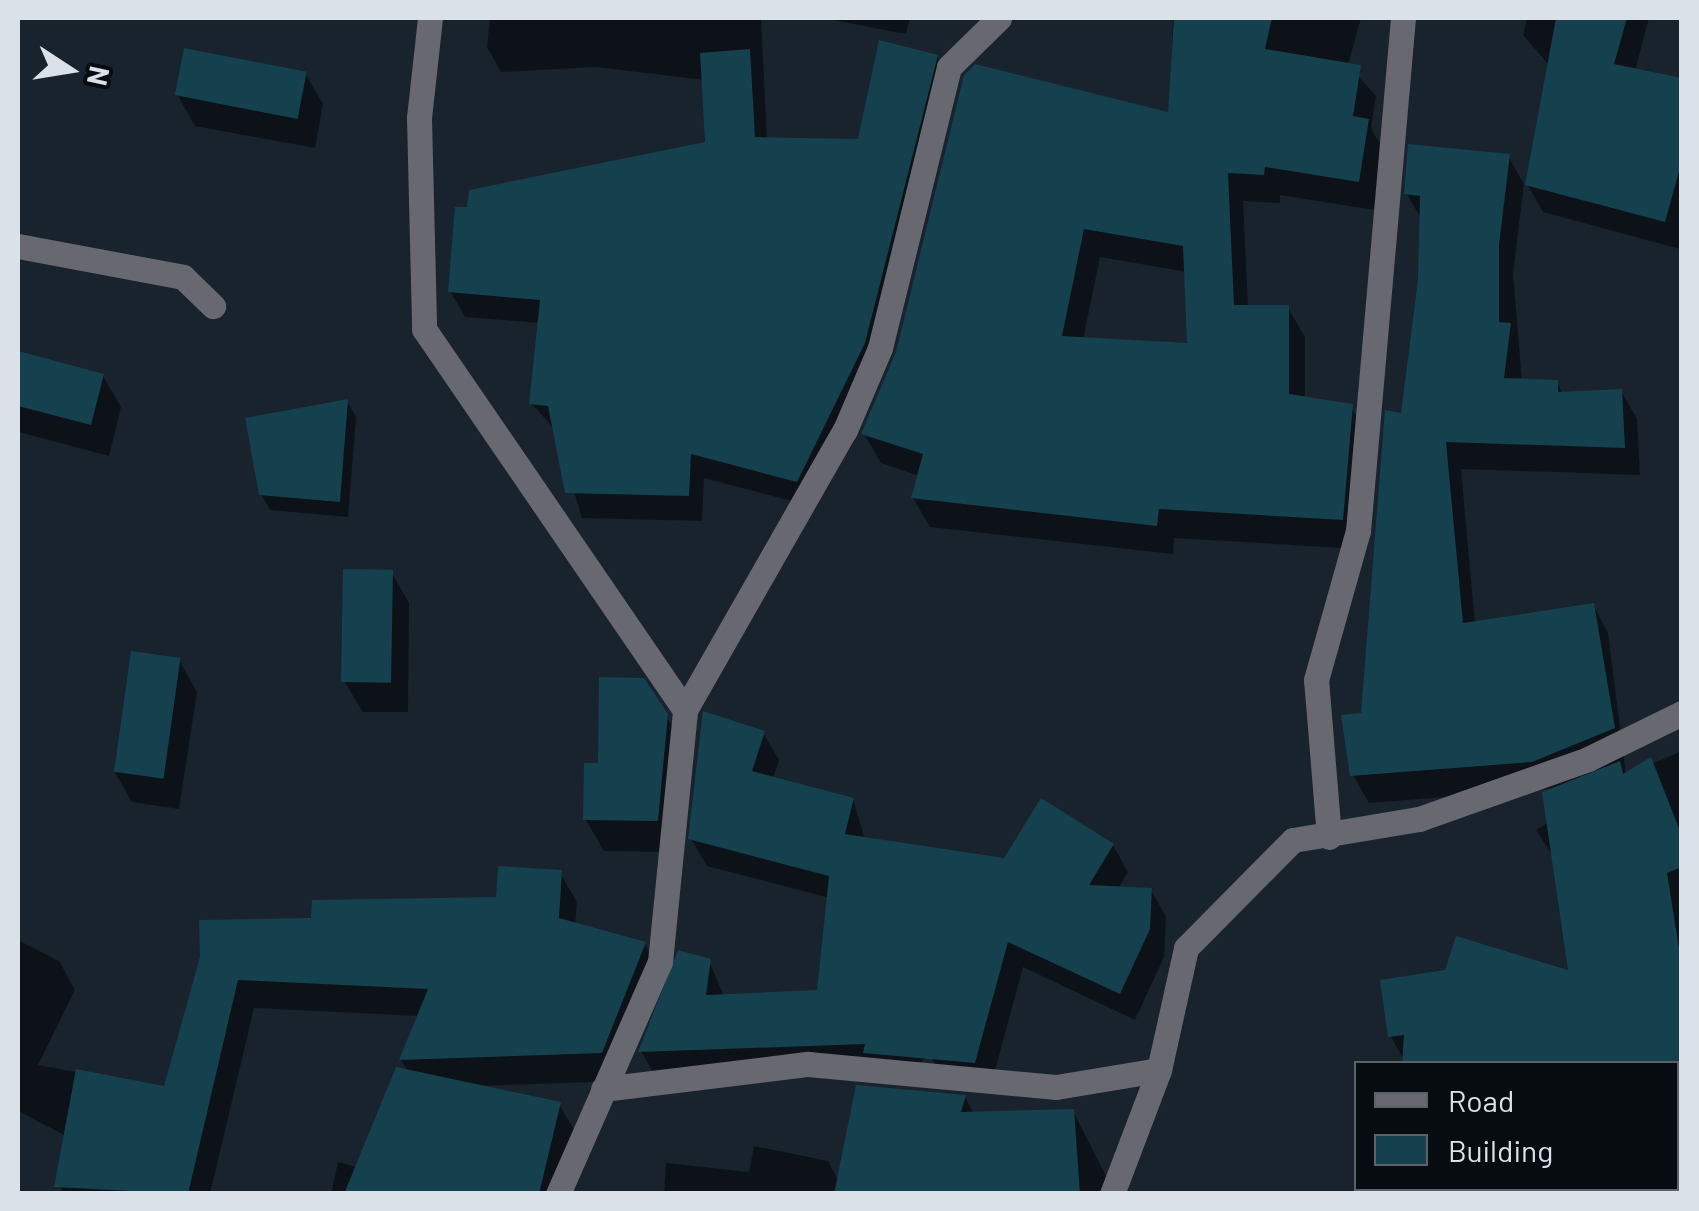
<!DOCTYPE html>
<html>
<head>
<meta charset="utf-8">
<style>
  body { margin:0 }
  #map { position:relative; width:1699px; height:1211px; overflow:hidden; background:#18232d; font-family:Barlow,sans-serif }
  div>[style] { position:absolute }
  .shadow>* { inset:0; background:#0007 }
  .building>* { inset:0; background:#14414d; transform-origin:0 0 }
  .minor>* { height:25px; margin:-12.5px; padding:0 12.5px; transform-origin:12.5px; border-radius:12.5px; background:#686870 }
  span { translate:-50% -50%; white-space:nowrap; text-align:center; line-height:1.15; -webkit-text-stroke:10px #070c10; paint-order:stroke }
  .frame { position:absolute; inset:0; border:20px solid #dbe1e9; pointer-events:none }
  .legend { position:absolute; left:1354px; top:1061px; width:325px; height:130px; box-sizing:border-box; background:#070c10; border:2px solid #5c6167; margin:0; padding:12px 18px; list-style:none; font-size:30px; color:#dbe1e9 }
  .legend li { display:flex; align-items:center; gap:20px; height:50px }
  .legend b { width:50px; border:2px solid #5c6167 }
  .north { position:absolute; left:20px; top:20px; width:100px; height:100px; -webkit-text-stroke:8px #070c10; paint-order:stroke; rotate:102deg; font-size:28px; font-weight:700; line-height:40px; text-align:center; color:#dbe1e9 }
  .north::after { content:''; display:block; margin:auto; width:35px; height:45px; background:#dbe1e9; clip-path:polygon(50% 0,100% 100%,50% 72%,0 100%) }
</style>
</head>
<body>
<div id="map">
  <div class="shadow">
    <div style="clip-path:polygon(490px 18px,761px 18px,767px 140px,860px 141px,937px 57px,951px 82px,878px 369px,811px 506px,704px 478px,702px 521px,582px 518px,555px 430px,532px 404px,540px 323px,465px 317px,450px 291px,707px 144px,704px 80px,596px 67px,501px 72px,487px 47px)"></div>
    <div style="clip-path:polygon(822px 18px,910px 18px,906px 34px)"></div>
    <div style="clip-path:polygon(evenodd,1173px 18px,1361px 18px,1348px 65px,1376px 96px,1371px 128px,1384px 151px,1375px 210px,1280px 195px,1280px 203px,1243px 201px,1248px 307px,1288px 308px,1305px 337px,1305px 399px,1351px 407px,1368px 436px,1358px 549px,1174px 538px,1173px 554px,930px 527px,913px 498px,919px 476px,881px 463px,864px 434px,1170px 115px,1173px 18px,1100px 257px,1187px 272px,1190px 346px,1083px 340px,1100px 257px)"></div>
    <div style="clip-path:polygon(1527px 18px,1649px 18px,1635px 71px,1682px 80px,1680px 249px,1543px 212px,1527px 184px,1549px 65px,1523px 35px)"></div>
    <div style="clip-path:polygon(305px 73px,323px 104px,315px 148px,195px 126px,177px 94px)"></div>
    <div style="clip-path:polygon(1508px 156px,1524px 184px,1513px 274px,1522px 381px,1557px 383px,1563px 394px,1621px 391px,1637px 419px,1640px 475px,1461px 469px,1475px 624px,1593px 605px,1608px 633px,1626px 775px,1682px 751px,1682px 1100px,1676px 1064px,1405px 1062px,1391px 1037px,1571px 974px,1555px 859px,1536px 830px,1549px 822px,1558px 788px,1369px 803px,1353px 775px,1421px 280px,1422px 220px,1406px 193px)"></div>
    <div style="clip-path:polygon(18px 354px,103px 376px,121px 407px,109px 456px,19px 432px)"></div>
    <div style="clip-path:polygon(347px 401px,356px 417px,348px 517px,270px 510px,261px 494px)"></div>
    <div style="clip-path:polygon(391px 572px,409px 603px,408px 712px,363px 712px,344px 681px)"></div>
    <div style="clip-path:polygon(179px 660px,197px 692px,179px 809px,132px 802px,114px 771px)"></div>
    <div style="clip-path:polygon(666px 716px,685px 748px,675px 852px,604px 851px,586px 820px,600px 765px)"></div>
    <div style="clip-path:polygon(763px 733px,779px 760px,773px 779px,853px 800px,865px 839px,1005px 861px,1113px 845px,1128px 872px,1118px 889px,1151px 890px,1166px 917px,1164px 957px,1135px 1020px,1023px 967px,990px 1089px,947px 1085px,932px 1059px,937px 1038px,918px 1068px,656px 1078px,641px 1051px,709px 961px,724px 996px,820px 992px,830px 898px,707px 866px,691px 839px)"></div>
    <div style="clip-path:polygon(560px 873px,577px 902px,575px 925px,644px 944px,661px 972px,618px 1081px,482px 1086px,559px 1104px,576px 1133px,561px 1194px,331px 1194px,338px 1162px,357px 1167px,408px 1072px,401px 1060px,419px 1016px,254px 1008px,210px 1194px,61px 1194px,66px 1136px,18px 1111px,18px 940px,59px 961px,75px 990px,38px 1065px,165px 1089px,203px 957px,313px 921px,498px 900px)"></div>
    <div style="clip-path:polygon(965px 1097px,974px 1114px,1073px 1111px,1115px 1194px,883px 1194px)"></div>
    <div style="clip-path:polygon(754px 1146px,828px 1161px,839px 1182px,832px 1194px,664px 1194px,666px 1163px,749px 1172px)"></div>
  </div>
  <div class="building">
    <div style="clip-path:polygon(evenodd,1174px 18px,1272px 18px,1265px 49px,1361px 65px,1353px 116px,1369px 119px,1359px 182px,1265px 167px,1264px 175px,1228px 173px,1234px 305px,1289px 305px,1289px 394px,1353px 404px,1343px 520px,1159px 509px,1157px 526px,911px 498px,923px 454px,861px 434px,896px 352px,964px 75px,975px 64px,1168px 112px,1174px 18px,1084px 229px,1183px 246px,1187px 343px,1062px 336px,1084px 229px)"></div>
    <div style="clip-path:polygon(1556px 18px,1627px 18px,1614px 64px,1682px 78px,1682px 161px,1665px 222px,1525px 185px)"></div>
    <div style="clip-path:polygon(879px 40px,938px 55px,865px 343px,797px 482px,691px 454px,689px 496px,565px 493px,548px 406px,529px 404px,540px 300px,448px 292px,455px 207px,467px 207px,469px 190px,705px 142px,700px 53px,750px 49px,755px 137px,858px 139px)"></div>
    <div style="left:184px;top:48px;width:125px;height:48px;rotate:11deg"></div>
    <div style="clip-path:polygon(1408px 144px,1510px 154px,1499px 245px,1499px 322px,1511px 323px,1504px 378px,1558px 380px,1558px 392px,1622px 389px,1625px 448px,1446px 442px,1463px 623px,1594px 603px,1615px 728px,1532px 762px,1350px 776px,1341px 715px,1361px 713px,1385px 410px,1401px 413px,1418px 280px,1420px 196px,1404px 194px)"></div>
    <div style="clip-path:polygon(18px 351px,104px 374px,91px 425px,18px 406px)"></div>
    <div style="clip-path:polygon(348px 399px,340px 502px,259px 495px,245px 418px)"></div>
    <div style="left:343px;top:569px;width:50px;height:113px;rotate:1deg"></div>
    <div style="left:131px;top:651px;width:50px;height:122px;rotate:8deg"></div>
    <div style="clip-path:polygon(599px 677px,644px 678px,668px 714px,658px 821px,583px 820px,584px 763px,598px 763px)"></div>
    <div style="clip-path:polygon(703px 711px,765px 731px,752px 771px,854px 798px,845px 834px,1004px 858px,1041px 798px,1114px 844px,1089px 885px,1152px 888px,1150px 929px,1120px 994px,1008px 942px,975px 1063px,863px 1053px,865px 1044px,638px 1052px,678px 950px,711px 959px,706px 995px,817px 990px,829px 876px,688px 839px)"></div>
    <div style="clip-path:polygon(1651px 757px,1682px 836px,1682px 867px,1667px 873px,1682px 967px,1682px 1064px,1402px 1064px,1404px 1035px,1388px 1037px,1380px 980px,1445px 970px,1456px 936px,1568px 970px,1542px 792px,1620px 761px,1623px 774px)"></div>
    <div style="clip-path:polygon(498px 866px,562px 870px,559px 918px,646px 942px,602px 1053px,399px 1060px,428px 989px,238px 980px,188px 1194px,54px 1187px,76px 1069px,164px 1086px,200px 957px,199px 920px,311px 918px,312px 900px,496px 897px)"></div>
    <div style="clip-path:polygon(396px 1067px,561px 1102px,539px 1194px,344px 1194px)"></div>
    <div style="clip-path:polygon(856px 1085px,966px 1095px,961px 1112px,1074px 1109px,1080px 1194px,834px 1194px)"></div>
  </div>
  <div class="minor">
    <div style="left:430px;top:18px;width:101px;rotate:96.3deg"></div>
    <div style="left:419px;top:118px;width:211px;rotate:88.6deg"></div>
    <div style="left:424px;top:329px;width:462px;rotate:55.6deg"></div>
    <div style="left:18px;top:246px;width:168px;rotate:10.6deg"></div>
    <div style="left:183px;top:277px;width:42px;rotate:44deg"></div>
    <div style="left:1329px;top:837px;width:158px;rotate:-94.7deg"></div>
    <div style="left:1316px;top:680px;width:155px;rotate:-74.3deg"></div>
    <div style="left:1358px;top:531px;width:515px;rotate:-84.99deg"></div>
    <div style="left:603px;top:1089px;width:207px;rotate:-7deg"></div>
    <div style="left:808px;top:1064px;width:249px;rotate:5.3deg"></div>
    <div style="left:1056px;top:1087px;width:104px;rotate:-9.4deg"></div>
    <div style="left:558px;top:1194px;width:253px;rotate:-66.3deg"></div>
    <div style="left:660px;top:962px;width:253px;rotate:-84.3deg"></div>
    <div style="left:685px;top:710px;width:322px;rotate:-60.3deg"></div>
    <div style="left:845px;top:430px;width:89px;rotate:-66.9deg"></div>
    <div style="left:880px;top:348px;width:289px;rotate:-76.2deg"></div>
    <div style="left:949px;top:67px;width:70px;rotate:-44.4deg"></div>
    <div style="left:1112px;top:1194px;width:133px;rotate:-69.2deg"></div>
    <div style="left:1159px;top:1070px;width:125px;rotate:-77.5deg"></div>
    <div style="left:1186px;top:948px;width:152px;rotate:-45.3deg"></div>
    <div style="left:1293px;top:840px;width:128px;rotate:-9.5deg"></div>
    <div style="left:1419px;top:819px;width:179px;rotate:-19.5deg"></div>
    <div style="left:1588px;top:759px;width:105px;rotate:-26.1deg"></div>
  </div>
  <div class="frame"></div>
  <ul class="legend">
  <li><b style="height:12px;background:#686870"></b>Road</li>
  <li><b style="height:28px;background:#14414d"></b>Building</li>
  </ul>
  <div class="north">N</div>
</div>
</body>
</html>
